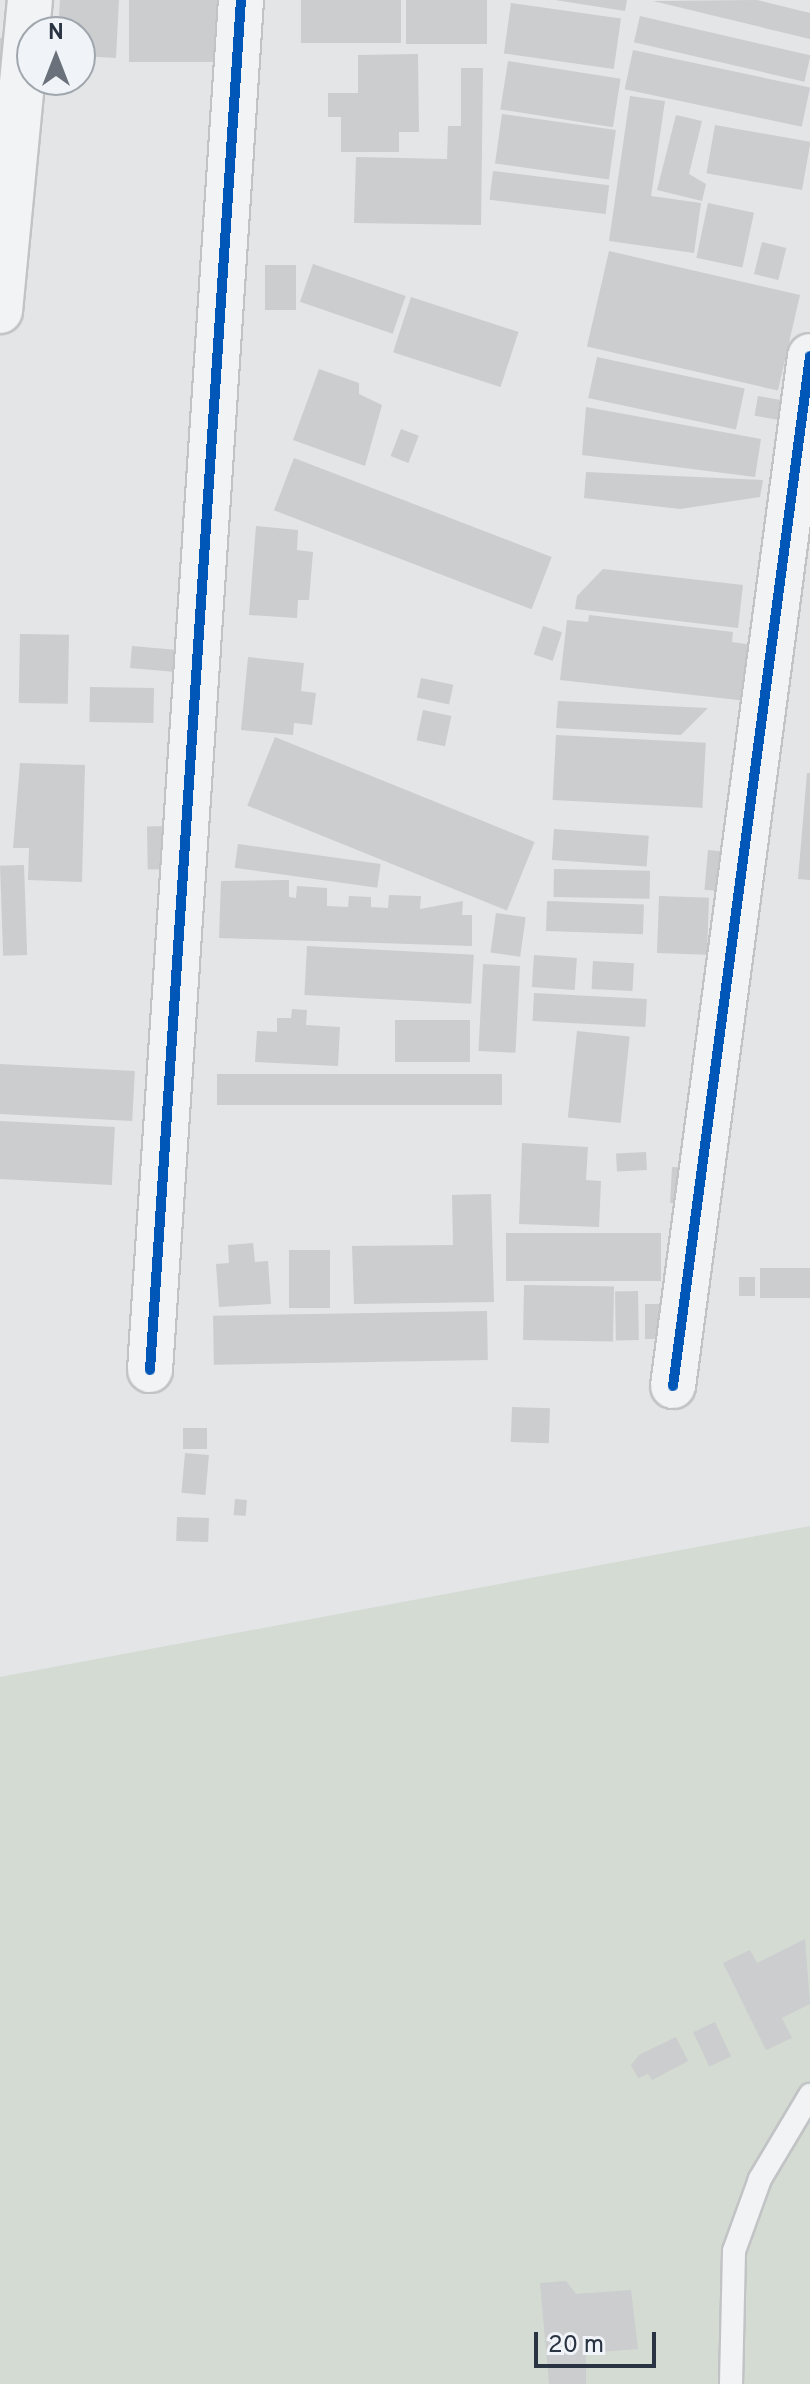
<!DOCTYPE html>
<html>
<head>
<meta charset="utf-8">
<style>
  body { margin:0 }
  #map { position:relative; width:810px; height:2384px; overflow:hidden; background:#e3e5e7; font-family:Overpass,sans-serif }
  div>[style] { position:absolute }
  .green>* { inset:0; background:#d4dbd3 }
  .building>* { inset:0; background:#cbcdcf; transform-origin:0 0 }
  .roads { filter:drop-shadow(2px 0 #c1c3c5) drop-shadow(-2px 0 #c1c3c5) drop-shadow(0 2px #c1c3c5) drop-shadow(0 -2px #c1c3c5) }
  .service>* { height:22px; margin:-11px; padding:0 11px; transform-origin:11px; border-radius:11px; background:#f2f3f4 }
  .minor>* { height:44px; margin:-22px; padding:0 22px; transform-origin:22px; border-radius:22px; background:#f2f3f4 }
  .cycleway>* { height:10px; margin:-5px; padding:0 5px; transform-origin:5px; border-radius:5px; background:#0057b8 }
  span { translate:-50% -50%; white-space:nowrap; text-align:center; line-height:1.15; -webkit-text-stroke:7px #f0f3f7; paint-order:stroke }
  .north { position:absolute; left:16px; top:16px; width:80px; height:80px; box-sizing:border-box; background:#f0f3f7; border:2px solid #a0a6ae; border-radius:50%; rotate:0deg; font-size:22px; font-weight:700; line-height:32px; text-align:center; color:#293341 }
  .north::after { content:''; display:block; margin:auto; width:28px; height:36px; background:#6a717b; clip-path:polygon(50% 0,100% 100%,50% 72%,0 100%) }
  .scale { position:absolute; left:534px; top:2332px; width:122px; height:36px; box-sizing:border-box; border:4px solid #293341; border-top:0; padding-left:10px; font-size:24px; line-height:28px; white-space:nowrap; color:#293341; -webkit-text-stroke:6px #f0f3f7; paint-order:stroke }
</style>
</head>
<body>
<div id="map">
  <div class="green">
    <div style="clip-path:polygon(810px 1526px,810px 2384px,0 2384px,0 1677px)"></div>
  </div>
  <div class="building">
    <div style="clip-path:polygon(60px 0,119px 0,116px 58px,80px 56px,80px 32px,58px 32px)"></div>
    <div style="left:129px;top:0;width:103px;height:62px"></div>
    <div style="left:301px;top:0;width:100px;height:43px"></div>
    <div style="left:487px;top:0;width:44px;height:81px;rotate:90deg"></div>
    <div style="clip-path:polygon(555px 0,627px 0,625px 11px)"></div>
    <div style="clip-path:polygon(757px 0,810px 13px,810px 39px,653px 1px)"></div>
    <div style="left:511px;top:3px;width:111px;height:51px;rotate:8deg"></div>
    <div style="left:640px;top:16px;width:175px;height:27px;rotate:13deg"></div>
    <div style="clip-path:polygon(4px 37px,11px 76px,0 78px,0 38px)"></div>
    <div style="left:633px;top:50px;width:181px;height:40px;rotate:12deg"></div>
    <div style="clip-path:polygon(418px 54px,419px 132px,399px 132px,399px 152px,341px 152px,341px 117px,328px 117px,328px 93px,358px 93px,358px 55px)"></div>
    <div style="left:508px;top:61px;width:114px;height:49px;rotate:9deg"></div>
    <div style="clip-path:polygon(461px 68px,483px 68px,481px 225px,354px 223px,356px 157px,447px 159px,448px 126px,461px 126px)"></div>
    <div style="clip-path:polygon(630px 96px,665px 101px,651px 196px,701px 203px,694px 253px,609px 241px)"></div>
    <div style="left:502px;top:114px;width:115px;height:50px;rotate:8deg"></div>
    <div style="clip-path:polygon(676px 115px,702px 121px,689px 174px,706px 184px,702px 201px,657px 190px)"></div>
    <div style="left:715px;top:125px;width:97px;height:49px;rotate:10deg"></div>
    <div style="left:493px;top:171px;width:117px;height:29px;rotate:7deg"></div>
    <div style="left:708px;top:203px;width:47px;height:56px;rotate:12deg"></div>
    <div style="left:762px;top:242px;width:25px;height:33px;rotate:14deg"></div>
    <div style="left:609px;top:251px;width:196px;height:98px;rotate:13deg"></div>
    <div style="left:313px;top:264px;width:98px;height:40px;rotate:19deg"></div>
    <div style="left:265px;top:265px;width:31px;height:45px"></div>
    <div style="left:411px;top:297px;width:113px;height:58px;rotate:18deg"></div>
    <div style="left:597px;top:357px;width:151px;height:42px;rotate:12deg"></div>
    <div style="clip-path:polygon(319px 369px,359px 383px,359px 394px,382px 405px,365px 466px,293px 440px)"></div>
    <div style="left:758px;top:396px;width:29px;height:20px;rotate:10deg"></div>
    <div style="clip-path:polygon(586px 407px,761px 439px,755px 477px,582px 455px)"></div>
    <div style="left:401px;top:429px;width:19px;height:29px;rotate:21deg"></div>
    <div style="left:294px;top:458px;width:276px;height:56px;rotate:21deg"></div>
    <div style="clip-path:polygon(586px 472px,763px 480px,760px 497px,680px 509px,584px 498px)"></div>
    <div style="clip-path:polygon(256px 526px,298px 530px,297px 550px,313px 552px,309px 600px,298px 600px,297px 618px,249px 615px)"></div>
    <div style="clip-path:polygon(603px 569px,743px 585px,738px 628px,575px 609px,577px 596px)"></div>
    <div style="clip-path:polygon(589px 615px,733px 632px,732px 642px,753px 645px,747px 701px,560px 680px,567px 620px,588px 622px)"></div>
    <div style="left:543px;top:626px;width:20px;height:30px;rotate:18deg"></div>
    <div style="left:20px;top:634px;width:49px;height:69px;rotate:1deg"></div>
    <div style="left:132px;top:646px;width:46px;height:22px;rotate:5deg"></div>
    <div style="clip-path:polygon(248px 657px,304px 663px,301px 691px,316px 693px,312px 725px,294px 723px,293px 735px,241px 730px)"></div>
    <div style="left:421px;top:678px;width:33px;height:20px;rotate:12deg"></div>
    <div style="left:90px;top:687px;width:64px;height:35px;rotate:1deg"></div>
    <div style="clip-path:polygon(558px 701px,708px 708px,681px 735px,556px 728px)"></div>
    <div style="left:423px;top:710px;width:29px;height:31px;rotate:12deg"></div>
    <div style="left:556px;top:735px;width:150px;height:65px;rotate:3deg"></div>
    <div style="left:275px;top:737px;width:280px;height:74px;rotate:22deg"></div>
    <div style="clip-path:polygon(20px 763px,85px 765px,82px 882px,28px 880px,29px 848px,13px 848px)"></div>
    <div style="clip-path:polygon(807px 773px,810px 773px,810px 880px,798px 879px)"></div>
    <div style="left:171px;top:826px;width:43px;height:24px;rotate:89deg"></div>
    <div style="left:554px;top:829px;width:95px;height:31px;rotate:4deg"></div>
    <div style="left:238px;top:844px;width:144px;height:24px;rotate:8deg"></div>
    <div style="left:708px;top:850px;width:22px;height:40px;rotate:5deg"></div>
    <div style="left:24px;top:865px;width:90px;height:24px;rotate:88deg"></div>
    <div style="left:554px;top:869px;width:96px;height:28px;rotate:1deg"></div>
    <div style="clip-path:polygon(289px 880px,289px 897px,296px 898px,297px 886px,327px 888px,327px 906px,348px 907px,349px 896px,371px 897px,371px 907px,388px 908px,389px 895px,421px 896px,420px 909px,463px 901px,462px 915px,472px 915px,472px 946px,219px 938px,221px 881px)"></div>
    <div style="left:659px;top:896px;width:50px;height:57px;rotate:2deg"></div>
    <div style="left:547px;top:901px;width:97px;height:30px;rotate:2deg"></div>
    <div style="left:496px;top:913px;width:30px;height:40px;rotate:8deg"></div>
    <div style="left:307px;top:946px;width:167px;height:49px;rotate:3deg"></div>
    <div style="left:534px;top:955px;width:43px;height:32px;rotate:4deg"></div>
    <div style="left:593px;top:961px;width:41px;height:28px;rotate:3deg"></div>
    <div style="left:483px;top:964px;width:37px;height:87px;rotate:3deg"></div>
    <div style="left:534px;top:993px;width:113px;height:28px;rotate:3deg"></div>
    <div style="clip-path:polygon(292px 1009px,307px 1010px,306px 1025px,340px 1027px,338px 1066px,255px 1062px,257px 1031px,277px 1032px,277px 1018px,291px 1018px)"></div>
    <div style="left:395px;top:1020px;width:75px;height:42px"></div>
    <div style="left:577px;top:1031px;width:53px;height:87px;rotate:6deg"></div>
    <div style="left:0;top:1064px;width:135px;height:50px;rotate:3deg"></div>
    <div style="left:502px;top:1074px;width:31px;height:285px;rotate:90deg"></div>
    <div style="left:0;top:1121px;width:115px;height:58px;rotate:3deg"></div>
    <div style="clip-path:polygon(522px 1143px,588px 1147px,586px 1180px,601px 1181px,599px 1227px,519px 1224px)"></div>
    <div style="left:646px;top:1152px;width:18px;height:30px;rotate:87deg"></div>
    <div style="left:672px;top:1167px;width:20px;height:36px;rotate:3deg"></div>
    <div style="clip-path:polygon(491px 1194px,494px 1302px,354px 1304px,352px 1246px,453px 1245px,452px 1195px)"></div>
    <div style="left:506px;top:1233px;width:155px;height:48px"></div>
    <div style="clip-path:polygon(253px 1243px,255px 1262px,268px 1261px,271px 1304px,219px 1307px,216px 1264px,229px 1263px,228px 1245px)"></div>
    <div style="left:289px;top:1250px;width:41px;height:58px"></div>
    <div style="left:810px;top:1268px;width:30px;height:50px;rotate:90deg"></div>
    <div style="left:739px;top:1277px;width:16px;height:19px"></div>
    <div style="left:524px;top:1285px;width:90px;height:55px;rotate:1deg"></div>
    <div style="left:638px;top:1291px;width:49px;height:23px;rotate:89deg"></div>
    <div style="left:645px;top:1304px;width:19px;height:35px"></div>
    <div style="left:487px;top:1311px;width:49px;height:274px;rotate:89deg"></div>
    <div style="left:512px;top:1407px;width:38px;height:35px;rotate:2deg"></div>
    <div style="left:183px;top:1428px;width:24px;height:21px"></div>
    <div style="left:185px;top:1453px;width:24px;height:40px;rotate:5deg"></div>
    <div style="left:235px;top:1499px;width:12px;height:16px;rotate:5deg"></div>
    <div style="left:177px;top:1517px;width:32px;height:24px;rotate:2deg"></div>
    <div style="clip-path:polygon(805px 1939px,810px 2004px,782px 2018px,792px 2038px,766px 2050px,723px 1963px,750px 1950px,757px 1963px)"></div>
    <div style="left:715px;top:2022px;width:38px;height:24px;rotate:65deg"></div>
    <div style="clip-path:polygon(676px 2037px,688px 2061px,652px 2080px,648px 2074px,638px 2078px,631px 2065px,639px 2055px)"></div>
    <div style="clip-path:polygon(566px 2281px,576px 2294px,631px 2290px,638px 2349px,586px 2353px,586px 2384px,549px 2384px,540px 2283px)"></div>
  </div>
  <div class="roads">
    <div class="service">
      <div style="left:731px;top:2384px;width:133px;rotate:-88.7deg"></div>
      <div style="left:734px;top:2251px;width:77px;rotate:-70.1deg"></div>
      <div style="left:760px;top:2179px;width:98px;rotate:-59.2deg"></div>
    </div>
    <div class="minor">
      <div style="left:0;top:311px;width:312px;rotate:-84.5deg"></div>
      <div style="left:150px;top:1370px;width:1373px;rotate:-86.2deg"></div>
      <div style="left:673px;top:1386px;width:1039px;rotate:-82.42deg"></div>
    </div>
  </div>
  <div class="cycleway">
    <div style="left:150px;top:1370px;width:1373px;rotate:-86.2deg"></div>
    <div style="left:673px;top:1386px;width:1039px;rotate:-82.42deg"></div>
  </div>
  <div class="north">N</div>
  <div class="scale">20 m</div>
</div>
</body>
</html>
